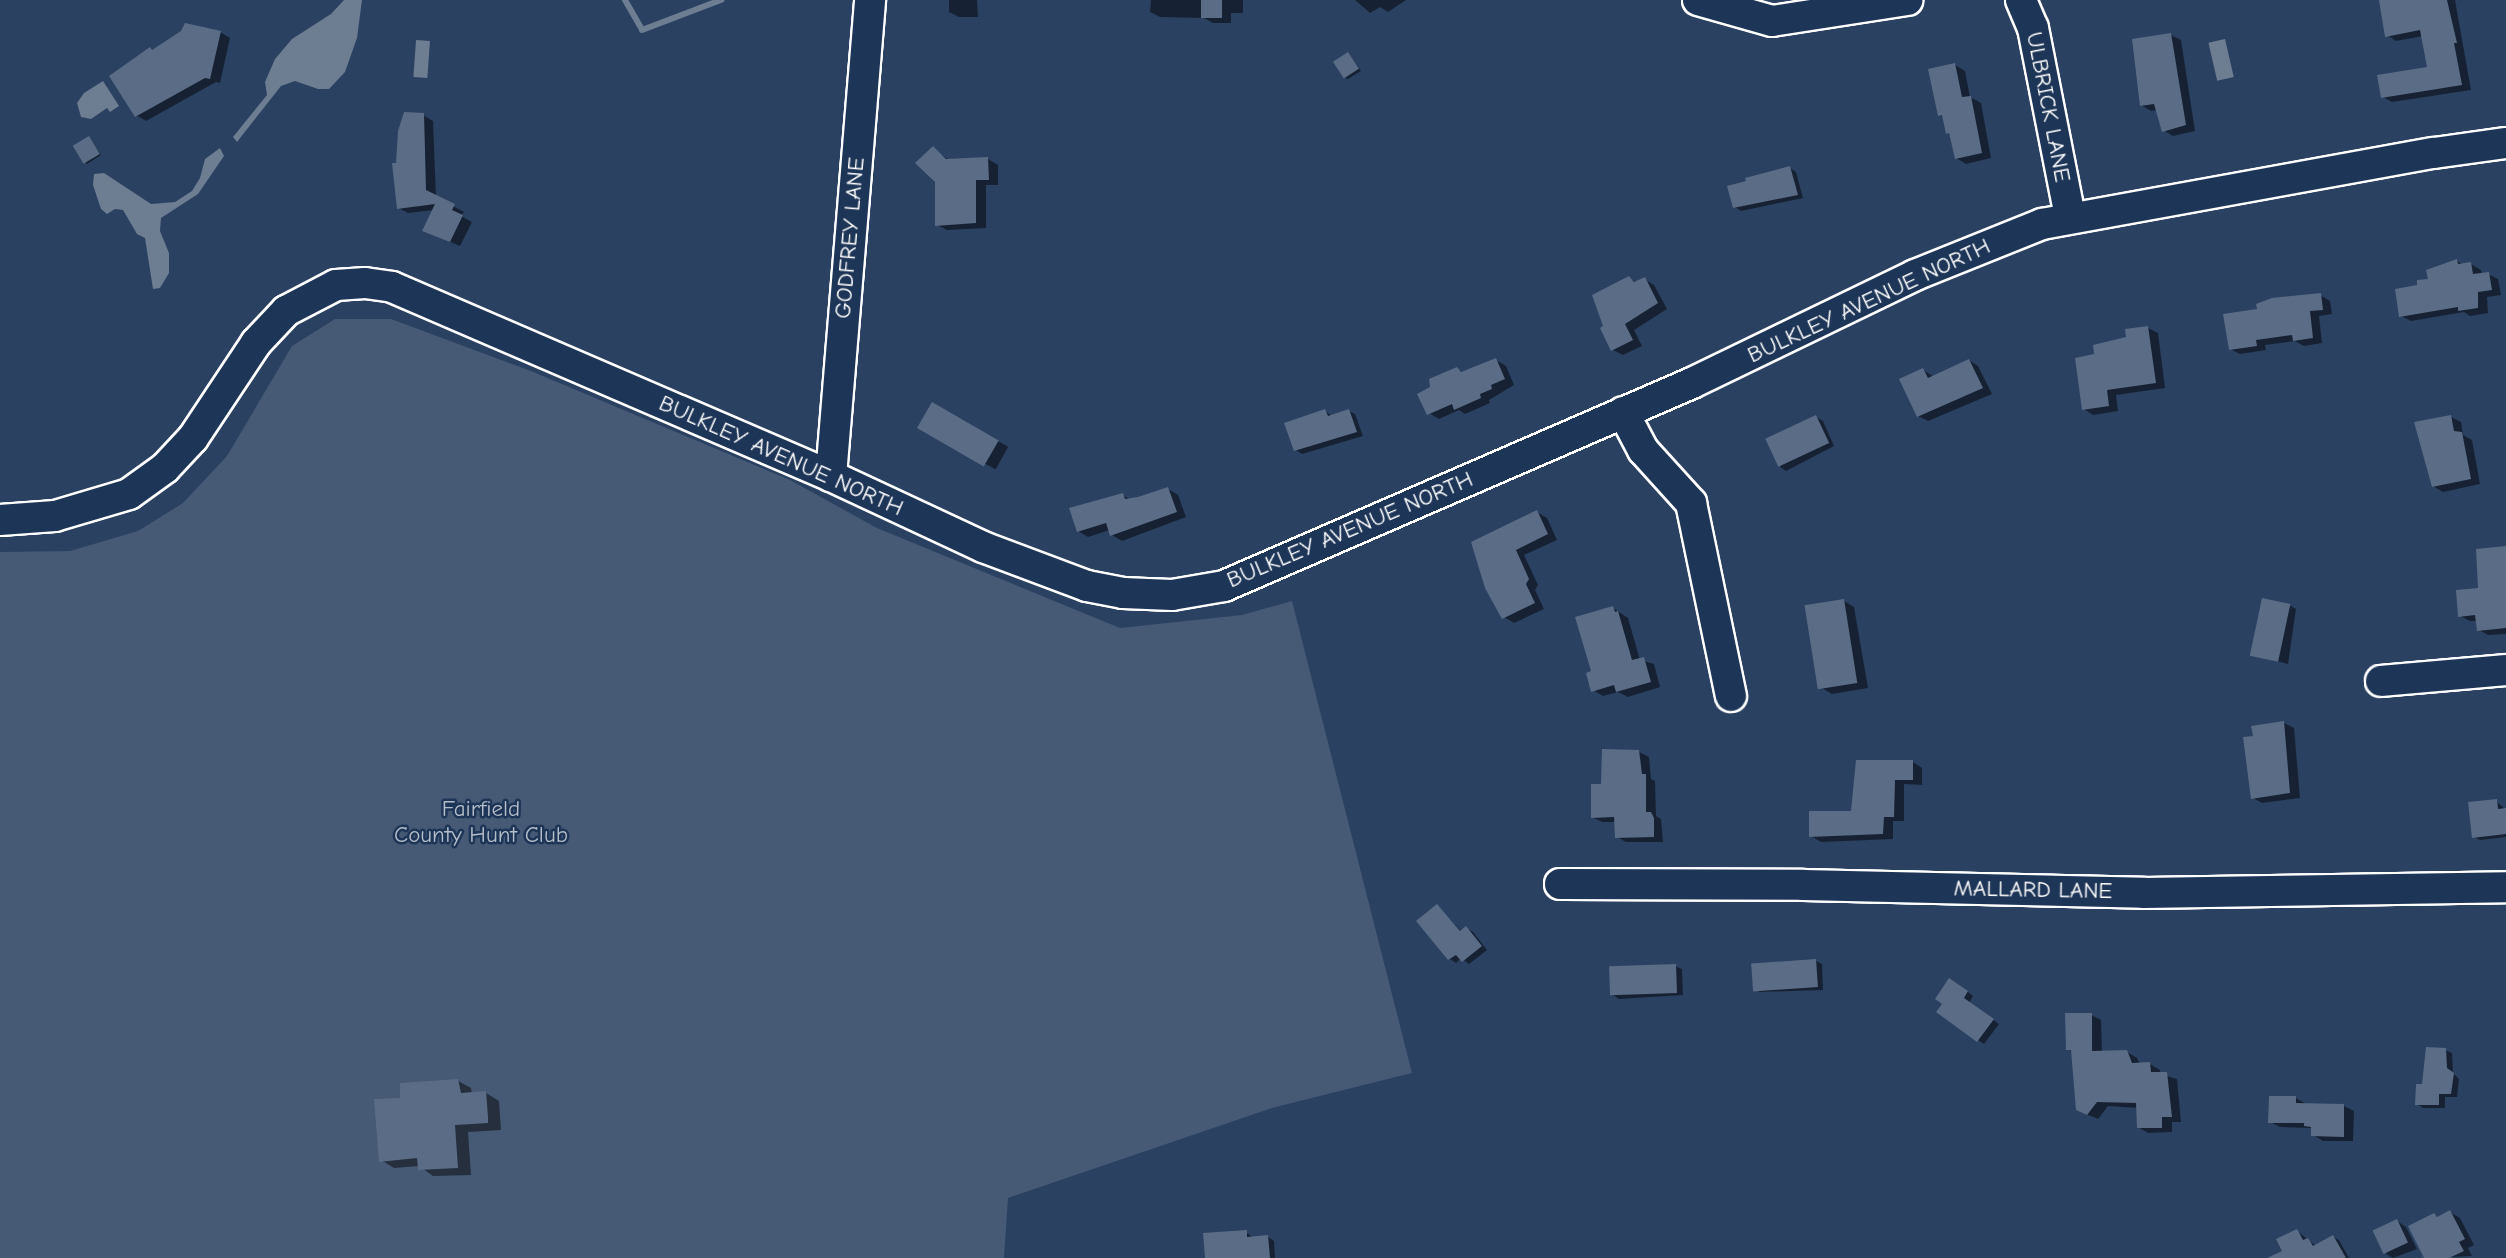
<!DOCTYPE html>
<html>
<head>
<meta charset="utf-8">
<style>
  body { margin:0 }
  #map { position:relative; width:2506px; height:1258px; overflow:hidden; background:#2a4161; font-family:"Comic Neue",sans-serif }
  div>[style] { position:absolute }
  .green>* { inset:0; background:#465975 }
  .water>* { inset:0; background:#6d7d92; transform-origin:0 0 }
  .shadow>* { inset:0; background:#0007; transform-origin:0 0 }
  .stream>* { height:6px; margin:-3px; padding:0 3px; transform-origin:3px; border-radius:3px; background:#6d7d92 }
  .building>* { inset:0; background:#5b6c86; transform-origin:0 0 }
  .roads { filter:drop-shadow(2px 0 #fff) drop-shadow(-2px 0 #fff) drop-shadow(0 2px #fff) drop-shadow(0 -2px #fff) }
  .minor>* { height:30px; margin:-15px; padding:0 15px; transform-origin:15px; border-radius:15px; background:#1d3557 }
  span { translate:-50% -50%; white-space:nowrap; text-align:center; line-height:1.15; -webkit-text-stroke:5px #1d3557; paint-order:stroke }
  .street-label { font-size:23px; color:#fff }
  .park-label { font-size:23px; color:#b5bdc8 }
</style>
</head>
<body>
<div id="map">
  <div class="green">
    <div style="clip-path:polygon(335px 319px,391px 319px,531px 371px,790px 480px,877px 528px,1120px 628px,1242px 615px,1292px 601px,1412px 1073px,1272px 1108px,1008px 1198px,1004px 1258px,0 1258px,0 552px,70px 551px,138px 531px,183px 503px,227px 456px,292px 346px)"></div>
  </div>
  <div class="water">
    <div style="clip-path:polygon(344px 0,362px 0,357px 38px,345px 72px,329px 89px,318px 89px,295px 81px,281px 86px,237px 142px,233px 137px,267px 95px,265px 82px,275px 59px,292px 39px,331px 14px)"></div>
    <div style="left:2225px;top:39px;width:39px;height:17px;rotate:77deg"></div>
    <div style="left:416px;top:40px;width:14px;height:37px;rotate:4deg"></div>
    <div style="clip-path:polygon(103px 81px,119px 106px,110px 112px,107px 108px,91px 119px,81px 117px,77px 103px,84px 93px)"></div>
    <div style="clip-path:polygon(220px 148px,224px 156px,198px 194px,161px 218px,160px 231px,169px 253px,169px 273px,160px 288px,153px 289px,145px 238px,137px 234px,123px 210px,115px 209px,107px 214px,101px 209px,93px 185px,94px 174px,104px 173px,151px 204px,175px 202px,192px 191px,200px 178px,205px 159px)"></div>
  </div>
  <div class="shadow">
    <div style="clip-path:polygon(949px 0,977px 0,978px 17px,959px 17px,949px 12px)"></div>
    <div style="clip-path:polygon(1151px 0,1243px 0,1243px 13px,1231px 13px,1231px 23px,1213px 23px,1204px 18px,1160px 17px,1150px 12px)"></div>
    <div style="clip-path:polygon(1355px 0,1406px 0,1388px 12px,1380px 7px,1370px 13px)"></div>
    <div style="clip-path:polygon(2392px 0,2455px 0,2471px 90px,2392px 102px,2383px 97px,2430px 68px,2423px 36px,2396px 41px,2387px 35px)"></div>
    <div style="clip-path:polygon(220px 32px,230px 38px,220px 83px,216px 82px,146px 121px,136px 115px,150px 49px,154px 51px)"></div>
    <div style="clip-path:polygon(2171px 35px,2181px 40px,2195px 131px,2173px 136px,2163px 130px,2157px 110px,2151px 111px,2141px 105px)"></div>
    <div style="clip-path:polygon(1348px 54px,1361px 71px,1348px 79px,1345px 78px)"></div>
    <div style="clip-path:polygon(1955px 65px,1965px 71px,1970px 97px,1981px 103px,1991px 158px,1966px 164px,1956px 158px,1944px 117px,1939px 114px)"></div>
    <div style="clip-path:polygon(423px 115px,433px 121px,436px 197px,464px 212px,461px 216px,472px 222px,460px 246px,434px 235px,434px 210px,408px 213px,398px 208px,397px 164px)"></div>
    <div style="clip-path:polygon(89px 138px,101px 155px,87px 164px,85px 162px)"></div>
    <div style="clip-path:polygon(933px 149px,949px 160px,988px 159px,998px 165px,998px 185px,986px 185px,986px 228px,947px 230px,937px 225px)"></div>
    <div style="clip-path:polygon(1790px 168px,1796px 172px,1803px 198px,1741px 211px,1735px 207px)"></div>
    <div style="clip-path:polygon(2457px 261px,2464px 265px,2471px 264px,2481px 270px,2482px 275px,2488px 274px,2498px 279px,2501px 295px,2487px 297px,2488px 313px,2470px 316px,2464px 312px,2411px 321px,2401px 316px,2419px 287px)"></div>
    <div style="clip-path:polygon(1629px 278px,1638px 283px,1644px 279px,1654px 285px,1667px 309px,1634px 330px,1642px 346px,1623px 355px,1613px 350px)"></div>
    <div style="clip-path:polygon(2320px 295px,2330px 301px,2332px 314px,2319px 316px,2322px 343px,2304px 346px,2295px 341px,2265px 345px,2266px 350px,2240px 354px,2230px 349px,2258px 311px)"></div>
    <div style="clip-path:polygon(2148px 328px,2158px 333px,2165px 388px,2116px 395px,2118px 411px,2093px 415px,2084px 409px,2096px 355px)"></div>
    <div style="clip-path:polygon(1496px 360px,1506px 366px,1514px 385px,1489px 400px,1490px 403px,1465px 414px,1459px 410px,1439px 419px,1429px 413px,1457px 369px,1463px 373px)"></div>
    <div style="clip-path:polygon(1969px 360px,1978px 366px,1992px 394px,1928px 421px,1918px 416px,1923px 370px,1934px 377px)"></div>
    <div style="left:933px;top:405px;width:86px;height:26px;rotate:29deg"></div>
    <div style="clip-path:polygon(1325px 411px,1332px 416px,1349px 411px,1355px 414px,1363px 436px,1302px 454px,1296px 450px)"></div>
    <div style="clip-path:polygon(1816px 417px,1823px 421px,1834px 446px,1786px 471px,1780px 467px)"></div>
    <div style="clip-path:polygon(2451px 417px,2461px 422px,2463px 435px,2472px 440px,2480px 484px,2443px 492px,2433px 486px)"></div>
    <div style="clip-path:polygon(1168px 489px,1178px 495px,1186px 517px,1122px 541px,1112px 535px,1110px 530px,1088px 537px,1078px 531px,1122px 495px,1131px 500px)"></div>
    <div style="clip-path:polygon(1537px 512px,1547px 518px,1557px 540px,1524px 555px,1538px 585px,1535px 590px,1544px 609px,1514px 623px,1504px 617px,1486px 588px)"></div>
    <div style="clip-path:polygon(2506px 548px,2506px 634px,2488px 635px,2479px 630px,2478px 621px,2470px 621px,2460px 616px)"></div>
    <div style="clip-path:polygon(1844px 601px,1854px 607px,1868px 688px,1832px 694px,1822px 688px)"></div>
    <div style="clip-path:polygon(2289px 605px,2296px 609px,2288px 664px,2254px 655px)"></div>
    <div style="clip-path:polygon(1613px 608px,1628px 618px,1640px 660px,1654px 664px,1660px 687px,1628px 697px,1618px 692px,1603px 696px,1593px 690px)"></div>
    <div style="clip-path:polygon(2284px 723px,2294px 728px,2300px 798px,2262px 803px,2253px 798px,2255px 737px)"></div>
    <div style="clip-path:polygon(1639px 752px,1649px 757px,1651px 779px,1655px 781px,1656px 816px,1661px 819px,1663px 842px,1626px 842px,1617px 837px,1616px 822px,1602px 822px,1592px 817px,1603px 786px)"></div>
    <div style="clip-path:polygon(1913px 762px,1922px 768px,1922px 785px,1904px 784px,1904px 821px,1893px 821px,1893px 839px,1821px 842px,1811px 836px,1853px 813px)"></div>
    <div style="clip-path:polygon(2496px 801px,2506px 810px,2506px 837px,2480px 840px,2474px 837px)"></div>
    <div style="clip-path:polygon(1437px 906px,1462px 932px,1466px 928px,1473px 932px,1487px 950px,1469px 964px,1461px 958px,1456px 963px,1450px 959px,1419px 921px)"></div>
    <div style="clip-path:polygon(1816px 961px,1822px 964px,1823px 990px,1760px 992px,1754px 989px)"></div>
    <div style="clip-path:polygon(1675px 966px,1682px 969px,1683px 995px,1619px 999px,1613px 995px)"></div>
    <div style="clip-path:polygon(1956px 983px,1973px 996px,1969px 1003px,1999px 1024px,1984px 1044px,1978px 1040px)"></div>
    <div style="clip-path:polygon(2091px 1015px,2101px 1020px,2102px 1052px,2127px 1052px,2137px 1058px,2140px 1064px,2150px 1064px,2160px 1070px,2160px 1074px,2177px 1079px,2181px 1122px,2172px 1122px,2172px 1132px,2148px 1133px,2138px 1127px,2138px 1108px,2108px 1106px,2098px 1119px,2081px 1112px,2073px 1052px,2067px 1049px)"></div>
    <div style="clip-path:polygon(2445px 1050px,2452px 1053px,2453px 1073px,2459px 1079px,2457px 1097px,2445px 1097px,2445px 1108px,2423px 1108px,2417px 1104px,2424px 1086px)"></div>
    <div style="clip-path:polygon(458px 1081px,471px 1088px,472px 1094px,486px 1093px,499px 1101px,501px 1130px,468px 1132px,471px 1175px,433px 1176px,419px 1166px,394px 1168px,381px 1160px,401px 1099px)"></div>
    <div style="clip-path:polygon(2296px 1098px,2306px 1104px,2344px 1106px,2354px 1111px,2353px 1141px,2323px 1141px,2313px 1135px,2311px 1128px,2280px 1127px,2270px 1122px)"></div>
    <div style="clip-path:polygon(2450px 1212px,2460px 1218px,2474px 1245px,2468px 1248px,2472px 1256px,2428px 1258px,2434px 1215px,2439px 1218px)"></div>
    <div style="clip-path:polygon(2397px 1221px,2406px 1227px,2417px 1249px,2393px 1258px,2386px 1254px)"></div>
    <div style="clip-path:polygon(2297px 1231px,2316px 1246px,2333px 1237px,2339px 1240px,2349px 1258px,2288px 1258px)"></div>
    <div style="clip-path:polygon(1246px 1232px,1253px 1238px,1268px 1237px,1274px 1241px,1275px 1258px,1207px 1258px)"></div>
  </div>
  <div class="stream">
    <div style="left:625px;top:0;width:34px;rotate:60deg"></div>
    <div style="left:642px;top:30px;width:85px;rotate:-20.8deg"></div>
  </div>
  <div class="building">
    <div style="left:1201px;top:0;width:21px;height:18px"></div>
    <div style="clip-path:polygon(2379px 0,2447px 0,2457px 43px,2454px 43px,2462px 85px,2381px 98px,2377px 75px,2427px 67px,2420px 30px,2385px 37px)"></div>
    <div style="clip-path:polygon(185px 23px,221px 31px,210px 79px,205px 78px,135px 117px,109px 76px,150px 47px,152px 50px,181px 31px)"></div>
    <div style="clip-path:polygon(2171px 33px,2186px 125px,2162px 132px,2154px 104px,2140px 106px,2132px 39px)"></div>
    <div style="left:1348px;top:52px;width:20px;height:18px;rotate:57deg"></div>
    <div style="clip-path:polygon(1955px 63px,1962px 97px,1971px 96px,1982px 153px,1955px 159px,1949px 133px,1946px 134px,1942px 115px,1938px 116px,1928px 69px)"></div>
    <div style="clip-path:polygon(404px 112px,424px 113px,426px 190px,455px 204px,452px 210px,463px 215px,450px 242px,422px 231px,435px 204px,397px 209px,392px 163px,396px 163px,398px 131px)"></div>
    <div style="left:89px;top:136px;width:21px;height:19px;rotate:59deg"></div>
    <div style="clip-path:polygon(933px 146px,946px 159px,988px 157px,989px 180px,976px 180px,976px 223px,935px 226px,935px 182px,915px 163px)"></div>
    <div style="clip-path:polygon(1790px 166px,1798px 195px,1733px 208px,1727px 186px,1746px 181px,1745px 178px)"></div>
    <div style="clip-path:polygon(2457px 259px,2458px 264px,2471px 262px,2473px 274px,2489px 272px,2492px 290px,2478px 292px,2478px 308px,2458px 311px,2458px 307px,2399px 317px,2395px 289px,2417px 285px,2417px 280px,2428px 279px,2426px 270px)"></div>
    <div style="clip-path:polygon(1629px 276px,1634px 282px,1645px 277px,1658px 303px,1625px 324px,1633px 340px,1611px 351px,1600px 328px,1603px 326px,1592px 295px)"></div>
    <div style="clip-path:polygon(2321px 293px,2323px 310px,2310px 311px,2313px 338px,2293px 341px,2292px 335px,2256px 340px,2257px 346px,2229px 350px,2223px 314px,2257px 309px,2256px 304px,2272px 298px)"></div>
    <div style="clip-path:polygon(2148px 326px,2156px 383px,2107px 390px,2109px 406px,2082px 410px,2075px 358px,2094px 354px,2093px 345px,2126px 337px,2125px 329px)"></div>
    <div style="clip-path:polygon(1496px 358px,1505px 379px,1491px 385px,1492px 389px,1480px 394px,1481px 398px,1454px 410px,1452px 404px,1427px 415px,1417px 394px,1430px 387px,1429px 379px,1457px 367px,1461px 372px)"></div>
    <div style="clip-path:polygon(1969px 359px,1983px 388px,1917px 417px,1899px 379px,1923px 368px,1928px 378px)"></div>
    <div style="left:932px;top:402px;width:77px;height:30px;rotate:30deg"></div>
    <div style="clip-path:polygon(1325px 409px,1328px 416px,1349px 409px,1357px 432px,1294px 451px,1284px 423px)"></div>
    <div style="left:1816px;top:415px;width:31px;height:56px;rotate:65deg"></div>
    <div style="clip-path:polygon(2451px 415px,2454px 431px,2462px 432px,2471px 479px,2432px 487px,2414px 422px)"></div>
    <div style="clip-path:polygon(1168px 487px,1177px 512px,1110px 536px,1106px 523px,1077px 532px,1069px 508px,1123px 493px,1125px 499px,1138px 497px)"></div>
    <div style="clip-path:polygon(1537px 510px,1548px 534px,1516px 550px,1529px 579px,1526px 584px,1535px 603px,1502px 619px,1485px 588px,1471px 542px)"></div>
    <div style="clip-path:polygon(2506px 546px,2506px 628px,2477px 631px,2475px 615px,2458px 617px,2456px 590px,2478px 588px,2476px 549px)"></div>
    <div style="left:2262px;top:598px;width:29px;height:59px;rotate:12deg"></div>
    <div style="left:1844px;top:599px;width:85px;height:40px;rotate:81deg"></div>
    <div style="clip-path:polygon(1613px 606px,1615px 612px,1618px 611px,1632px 660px,1644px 657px,1651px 682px,1616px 692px,1614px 685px,1591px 692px,1586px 673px,1591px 671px,1575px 617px)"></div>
    <div style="clip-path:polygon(2284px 721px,2290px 793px,2251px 799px,2243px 737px,2253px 736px,2251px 726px)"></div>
    <div style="clip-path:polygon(1602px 749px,1639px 750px,1642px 774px,1646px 774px,1646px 812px,1651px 812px,1654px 818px,1654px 837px,1615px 838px,1614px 817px,1591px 818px,1591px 784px,1601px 784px)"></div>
    <div style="clip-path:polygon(1856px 760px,1913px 760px,1913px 780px,1895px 780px,1894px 817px,1884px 817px,1883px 834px,1809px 837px,1809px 811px,1851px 811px)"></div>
    <div style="clip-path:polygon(2497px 799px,2498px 809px,2506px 808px,2506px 834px,2472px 838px,2468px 802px)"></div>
    <div style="clip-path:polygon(1437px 904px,1460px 931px,1466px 926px,1482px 946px,1462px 962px,1456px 955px,1448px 960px,1416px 921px)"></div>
    <div style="left:1816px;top:959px;width:28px;height:65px;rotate:86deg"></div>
    <div style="left:1676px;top:964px;width:29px;height:67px;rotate:88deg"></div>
    <div style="clip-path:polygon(1949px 978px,1968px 991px,1964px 998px,1994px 1019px,1977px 1042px,1936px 1012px,1942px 1004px,1935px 999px)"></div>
    <div style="clip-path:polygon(2065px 1013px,2092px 1013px,2092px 1051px,2127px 1050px,2132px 1063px,2150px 1062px,2151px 1072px,2167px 1072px,2172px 1117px,2162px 1117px,2162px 1128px,2137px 1128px,2136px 1103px,2097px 1102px,2087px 1115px,2076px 1110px,2071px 1050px,2066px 1050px)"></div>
    <div style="clip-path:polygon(2426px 1047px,2446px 1048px,2447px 1068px,2454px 1073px,2451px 1094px,2439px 1094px,2439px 1105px,2415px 1105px,2416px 1084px,2422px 1084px)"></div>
    <div style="clip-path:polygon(458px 1079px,461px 1093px,486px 1091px,488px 1117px,488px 1123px,455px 1125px,458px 1168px,418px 1170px,417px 1158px,379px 1162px,374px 1099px,400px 1098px,400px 1083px)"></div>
    <div style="clip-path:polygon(2269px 1096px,2296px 1096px,2296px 1103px,2344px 1104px,2344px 1137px,2311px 1136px,2311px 1127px,2304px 1126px,2304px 1123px,2268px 1123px)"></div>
    <div style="clip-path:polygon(2450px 1210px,2465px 1239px,2459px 1242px,2464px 1251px,2449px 1258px,2424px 1258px,2408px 1226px,2434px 1213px,2437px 1217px)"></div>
    <div style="left:2397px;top:1219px;width:26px;height:27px;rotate:65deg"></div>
    <div style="clip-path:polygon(2297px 1229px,2303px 1240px,2308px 1238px,2313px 1246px,2333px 1235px,2346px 1258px,2267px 1258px,2282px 1251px,2276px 1239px)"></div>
    <div style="clip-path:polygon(1247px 1230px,1247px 1237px,1268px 1235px,1270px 1258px,1205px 1258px,1203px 1233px)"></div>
  </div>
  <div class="roads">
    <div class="minor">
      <div style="left:1698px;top:0;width:77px;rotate:15.8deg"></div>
      <div style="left:1772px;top:21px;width:137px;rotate:-8.8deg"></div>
      <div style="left:2021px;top:0;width:30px;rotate:67deg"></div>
      <div style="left:2033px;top:28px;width:193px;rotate:78.9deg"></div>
      <div style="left:1623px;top:412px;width:43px;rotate:62.2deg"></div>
      <div style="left:1643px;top:450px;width:72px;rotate:47.8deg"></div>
      <div style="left:1691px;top:503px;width:197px;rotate:78.3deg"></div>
      <div style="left:831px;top:476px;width:478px;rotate:-85.3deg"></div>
      <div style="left:0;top:520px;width:55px;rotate:-4.2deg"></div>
      <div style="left:55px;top:516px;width:77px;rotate:-16.6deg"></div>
      <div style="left:129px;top:494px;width:44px;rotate:-35.8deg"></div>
      <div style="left:165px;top:468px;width:41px;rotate:-47deg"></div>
      <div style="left:193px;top:438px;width:114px;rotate:-56.4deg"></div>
      <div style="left:256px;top:343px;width:44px;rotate:-46.8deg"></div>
      <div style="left:286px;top:311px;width:56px;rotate:-27.5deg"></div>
      <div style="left:336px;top:285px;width:29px;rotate:-4deg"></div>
      <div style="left:365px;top:283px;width:27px;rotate:8deg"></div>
      <div style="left:392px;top:287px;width:478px;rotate:23.3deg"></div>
      <div style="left:831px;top:476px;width:168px;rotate:25deg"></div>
      <div style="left:983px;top:547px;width:111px;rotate:20.6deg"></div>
      <div style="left:1087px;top:586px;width:37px;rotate:11deg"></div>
      <div style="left:1123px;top:593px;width:49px;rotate:2.3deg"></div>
      <div style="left:1172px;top:595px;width:53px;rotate:-9.8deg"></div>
      <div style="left:1224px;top:586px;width:510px;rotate:-23.45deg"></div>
      <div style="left:1692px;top:383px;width:248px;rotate:-25.8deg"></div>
      <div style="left:1915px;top:275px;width:137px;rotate:-21.9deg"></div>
      <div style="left:2042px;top:224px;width:398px;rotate:-10.3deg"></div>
      <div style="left:2434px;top:153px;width:73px;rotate:-7.9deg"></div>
      <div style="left:2381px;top:681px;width:125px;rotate:-5deg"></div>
      <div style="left:1560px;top:884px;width:243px;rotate:0.2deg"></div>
      <div style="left:1803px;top:885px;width:341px;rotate:1.3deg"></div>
      <div style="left:2144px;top:893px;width:362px;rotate:-0.9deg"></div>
    </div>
  </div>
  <div class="street-label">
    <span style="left:2048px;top:107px;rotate:79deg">ULBRICK LANE</span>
    <span style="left:850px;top:238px;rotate:-85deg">GODFREY LANE</span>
    <span style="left:1869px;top:301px;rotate:-25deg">BULKLEY AVENUE NORTH</span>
    <span style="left:781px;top:456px;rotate:24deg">BULKLEY AVENUE NORTH</span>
    <span style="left:1350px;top:530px;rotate:-23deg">BULKLEY AVENUE NORTH</span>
    <span style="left:2033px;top:890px;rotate:1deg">MALLARD LANE</span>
  </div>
  <div class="park-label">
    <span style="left:481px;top:822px">Fairfield<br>County Hunt Club</span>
  </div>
</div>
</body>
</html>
